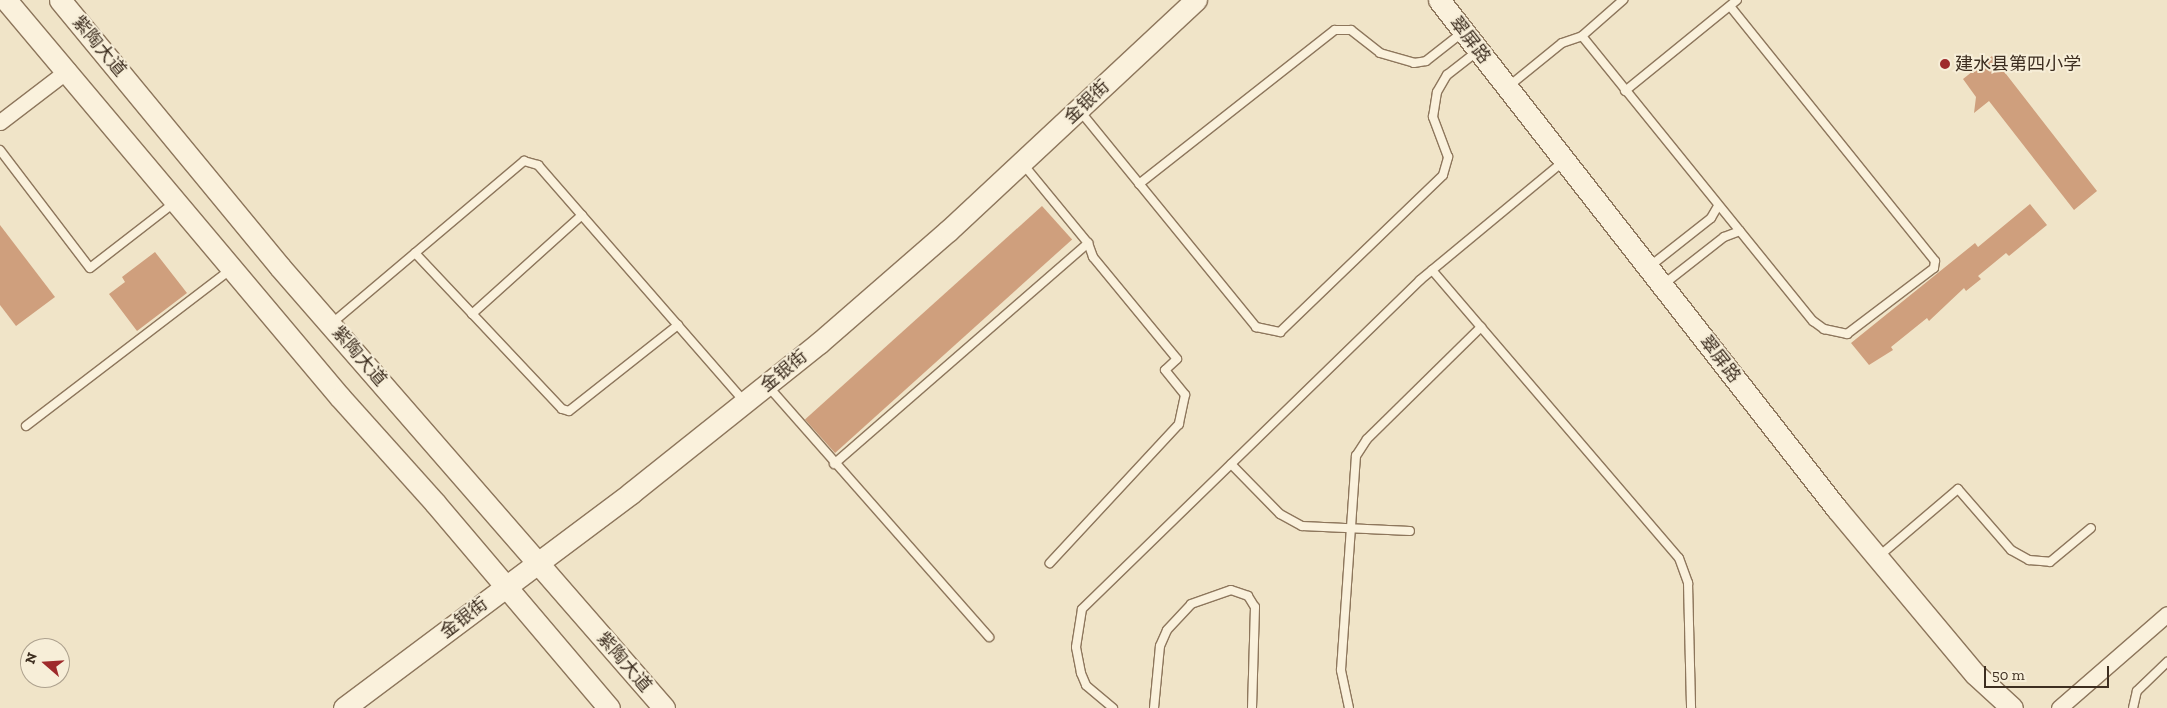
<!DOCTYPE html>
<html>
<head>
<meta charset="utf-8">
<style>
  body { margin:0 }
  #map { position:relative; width:2167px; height:708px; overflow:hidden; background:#f0e4c8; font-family:"Zilla Slab","Noto Sans SC",serif }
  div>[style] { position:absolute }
  .building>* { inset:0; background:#cf9f7d; transform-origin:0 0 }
  .roads { filter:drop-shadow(1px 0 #8d765c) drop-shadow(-1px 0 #8d765c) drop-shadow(0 1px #8d765c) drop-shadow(0 -1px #8d765c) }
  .lane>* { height:8px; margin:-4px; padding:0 4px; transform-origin:4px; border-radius:4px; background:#faf1dc }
  .street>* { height:15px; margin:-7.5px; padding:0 7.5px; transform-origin:7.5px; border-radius:7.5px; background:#faf1dc }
  .secondary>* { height:21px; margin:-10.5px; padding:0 10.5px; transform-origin:10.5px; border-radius:10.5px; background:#faf1dc }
  .dots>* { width:14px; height:14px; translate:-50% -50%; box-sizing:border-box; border:2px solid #f7eed8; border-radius:50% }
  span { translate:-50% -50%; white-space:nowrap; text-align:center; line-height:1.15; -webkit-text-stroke:4px #f7eed8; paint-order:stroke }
  .street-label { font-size:18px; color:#3d2e20 }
  .poi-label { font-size:18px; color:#3d2e20 }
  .left { translate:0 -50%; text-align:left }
  .north { position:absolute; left:20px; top:638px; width:50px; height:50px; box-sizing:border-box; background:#f7eed8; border:1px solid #ada18e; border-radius:50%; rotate:289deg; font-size:14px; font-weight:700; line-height:20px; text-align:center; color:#3d2e20 }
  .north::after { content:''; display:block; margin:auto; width:18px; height:22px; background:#9e2a2b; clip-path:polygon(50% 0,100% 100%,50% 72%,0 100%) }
  .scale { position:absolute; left:1984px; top:666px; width:125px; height:22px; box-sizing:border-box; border:2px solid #3d2e20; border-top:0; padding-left:6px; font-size:15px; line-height:18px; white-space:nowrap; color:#3d2e20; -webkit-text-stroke:4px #f7eed8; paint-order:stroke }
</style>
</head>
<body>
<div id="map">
  <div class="building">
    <div style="clip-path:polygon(1992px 56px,2097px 191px,2074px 210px,1989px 101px,1974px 113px,1976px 97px,1963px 79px)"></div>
    <div style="clip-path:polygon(2030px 204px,2047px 225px,2009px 256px,2006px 253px,1978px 276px,1981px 279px,1966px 291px,1964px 288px,1929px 321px,1927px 318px,1891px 347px,1893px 350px,1869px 365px,1851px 343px,1975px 243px,1978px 247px)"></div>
    <div style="left:1042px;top:206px;width:45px;height:319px;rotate:48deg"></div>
    <div style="clip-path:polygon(0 225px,55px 297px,16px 326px,0 305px)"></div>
    <div style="clip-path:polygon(155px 252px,187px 293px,137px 331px,109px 294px,125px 282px,122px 277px)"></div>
  </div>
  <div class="roads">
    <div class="lane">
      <div style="left:1582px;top:36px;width:367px;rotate:51deg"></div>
      <div style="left:1813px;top:321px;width:14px;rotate:36deg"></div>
      <div style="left:1824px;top:329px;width:24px;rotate:12deg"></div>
      <div style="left:1847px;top:334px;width:109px;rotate:-37.2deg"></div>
      <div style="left:1934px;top:268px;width:7px;rotate:-82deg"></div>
      <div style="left:1935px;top:261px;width:327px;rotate:-128.8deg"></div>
      <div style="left:1509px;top:86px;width:68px;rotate:-39.1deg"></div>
      <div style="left:1562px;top:43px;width:21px;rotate:-19deg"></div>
      <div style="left:1582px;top:36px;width:55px;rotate:-41.3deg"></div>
      <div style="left:1625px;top:91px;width:144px;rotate:-39.1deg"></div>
      <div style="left:1080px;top:111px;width:279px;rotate:50.8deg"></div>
      <div style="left:1256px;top:327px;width:25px;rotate:12deg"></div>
      <div style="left:1280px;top:332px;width:226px;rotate:-43.9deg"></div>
      <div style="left:1443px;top:175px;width:19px;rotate:-74deg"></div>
      <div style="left:1448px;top:157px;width:43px;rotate:-110.6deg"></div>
      <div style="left:1433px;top:117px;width:25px;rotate:-81deg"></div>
      <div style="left:1437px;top:92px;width:20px;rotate:-60deg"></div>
      <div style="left:1447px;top:75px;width:39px;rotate:-38deg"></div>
      <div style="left:0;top:150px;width:148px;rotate:52.7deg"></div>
      <div style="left:90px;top:268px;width:108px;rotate:-37.8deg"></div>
      <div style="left:1023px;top:164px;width:102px;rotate:50.6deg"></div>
      <div style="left:1088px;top:243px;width:15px;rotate:70deg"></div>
      <div style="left:1093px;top:257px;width:132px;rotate:50.5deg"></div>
      <div style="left:1177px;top:359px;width:16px;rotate:137deg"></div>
      <div style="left:1165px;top:370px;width:32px;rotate:51deg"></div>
      <div style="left:1185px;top:395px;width:30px;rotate:102deg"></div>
      <div style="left:1179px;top:424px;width:190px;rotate:132.9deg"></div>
      <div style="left:1139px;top:184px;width:249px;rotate:-38.2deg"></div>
      <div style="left:1335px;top:30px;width:16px"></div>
      <div style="left:1351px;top:30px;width:37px;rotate:38deg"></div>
      <div style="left:1380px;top:53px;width:35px;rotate:16deg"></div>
      <div style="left:1414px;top:63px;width:12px;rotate:-9deg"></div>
      <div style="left:1426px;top:61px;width:47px;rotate:-38.1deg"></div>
      <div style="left:415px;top:253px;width:214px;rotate:46.7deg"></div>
      <div style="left:562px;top:409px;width:7px;rotate:16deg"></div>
      <div style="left:569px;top:411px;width:139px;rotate:-38.3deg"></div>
      <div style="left:1649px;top:267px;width:79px;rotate:-38.3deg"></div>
      <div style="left:1711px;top:218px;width:14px;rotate:-60deg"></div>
      <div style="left:1432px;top:270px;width:379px;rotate:49.4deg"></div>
      <div style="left:1679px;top:558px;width:27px;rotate:70deg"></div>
      <div style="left:1688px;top:583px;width:125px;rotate:88.6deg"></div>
      <div style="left:1664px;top:284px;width:76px;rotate:-38.1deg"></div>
      <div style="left:1724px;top:237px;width:17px;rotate:-21deg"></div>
      <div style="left:472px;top:314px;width:148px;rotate:-42deg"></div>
      <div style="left:331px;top:324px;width:253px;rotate:-40.2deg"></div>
      <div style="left:524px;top:161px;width:15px;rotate:16deg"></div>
      <div style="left:538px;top:165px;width:313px;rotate:48.9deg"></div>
      <div style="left:767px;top:385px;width:336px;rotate:48.6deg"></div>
      <div style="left:26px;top:426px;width:258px;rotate:-37.4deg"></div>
      <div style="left:834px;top:464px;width:337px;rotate:-41deg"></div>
      <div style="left:1231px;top:464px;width:70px;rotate:45.6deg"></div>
      <div style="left:1280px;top:514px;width:25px;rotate:29deg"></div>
      <div style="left:1302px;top:526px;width:108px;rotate:2.7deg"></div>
      <div style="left:1878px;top:557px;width:105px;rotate:-40.4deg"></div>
      <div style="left:1958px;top:489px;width:81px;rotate:49deg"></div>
      <div style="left:2011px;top:550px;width:21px;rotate:29deg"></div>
      <div style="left:2029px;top:560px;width:21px;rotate:5deg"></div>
      <div style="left:2050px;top:562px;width:53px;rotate:-39.7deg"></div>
      <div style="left:1113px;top:708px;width:35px;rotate:-140deg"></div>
      <div style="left:1086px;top:685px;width:13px;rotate:-113deg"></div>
      <div style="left:1081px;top:673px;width:26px;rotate:-101deg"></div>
      <div style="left:1076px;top:647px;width:38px;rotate:-81deg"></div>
      <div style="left:1082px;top:609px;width:472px;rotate:-44.2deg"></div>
      <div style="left:1420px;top:280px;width:187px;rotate:-39.6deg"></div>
      <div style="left:1154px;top:708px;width:62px;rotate:-84.5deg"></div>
      <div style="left:1160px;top:646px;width:17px;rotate:-66deg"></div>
      <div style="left:1167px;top:630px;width:35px;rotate:-47deg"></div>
      <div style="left:1191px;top:604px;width:42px;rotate:-19.3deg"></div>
      <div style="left:1231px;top:590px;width:18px;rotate:19deg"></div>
      <div style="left:1248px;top:596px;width:13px;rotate:58deg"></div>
      <div style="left:1255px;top:607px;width:101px;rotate:91.7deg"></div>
      <div style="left:1349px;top:708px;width:39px;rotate:-102deg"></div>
      <div style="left:1341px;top:670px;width:215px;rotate:-86deg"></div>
      <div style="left:1356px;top:456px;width:20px;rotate:-57deg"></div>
      <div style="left:1367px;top:439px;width:160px;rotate:-44.5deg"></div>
      <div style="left:2133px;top:708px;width:17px;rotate:-77deg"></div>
      <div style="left:2137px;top:691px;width:42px;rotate:-44deg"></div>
    </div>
    <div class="street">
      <div style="left:0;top:122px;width:86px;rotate:-37.4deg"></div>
      <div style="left:2059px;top:708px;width:143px;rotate:-41deg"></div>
    </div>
    <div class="secondary">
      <div style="left:6px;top:0;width:519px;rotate:49.93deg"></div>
      <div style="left:340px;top:397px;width:142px;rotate:48.1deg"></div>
      <div style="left:435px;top:503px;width:269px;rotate:49.7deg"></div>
      <div style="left:60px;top:0;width:346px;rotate:50.5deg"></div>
      <div style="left:280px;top:267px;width:585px;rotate:48.95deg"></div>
      <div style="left:1439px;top:0;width:646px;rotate:51.98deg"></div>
      <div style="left:1837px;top:509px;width:215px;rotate:50.1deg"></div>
      <div style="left:1975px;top:674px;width:50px;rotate:42.6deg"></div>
      <div style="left:344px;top:708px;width:359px;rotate:-36.8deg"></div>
      <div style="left:631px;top:493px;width:241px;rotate:-38.6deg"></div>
      <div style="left:819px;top:343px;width:171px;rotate:-41deg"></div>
      <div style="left:948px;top:231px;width:339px;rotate:-43deg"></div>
    </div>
  </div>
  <div class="dots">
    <div style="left:1945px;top:64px;background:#9e2a2b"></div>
  </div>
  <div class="street-label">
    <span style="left:1470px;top:40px;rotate:52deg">翠屏路</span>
    <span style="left:99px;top:46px;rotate:50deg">紫陶大道</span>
    <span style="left:1087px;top:102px;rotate:-43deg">金银街</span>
    <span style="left:359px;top:356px;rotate:49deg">紫陶大道</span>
    <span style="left:1720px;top:359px;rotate:52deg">翠屏路</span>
    <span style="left:784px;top:371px;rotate:-39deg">金银街</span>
    <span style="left:464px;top:618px;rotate:-37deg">金银街</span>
    <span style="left:624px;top:662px;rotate:49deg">紫陶大道</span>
  </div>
  <div class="poi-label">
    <span class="left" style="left:1955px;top:64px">建水县第四小学</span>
  </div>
  <div class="north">N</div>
  <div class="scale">50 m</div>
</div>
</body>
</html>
